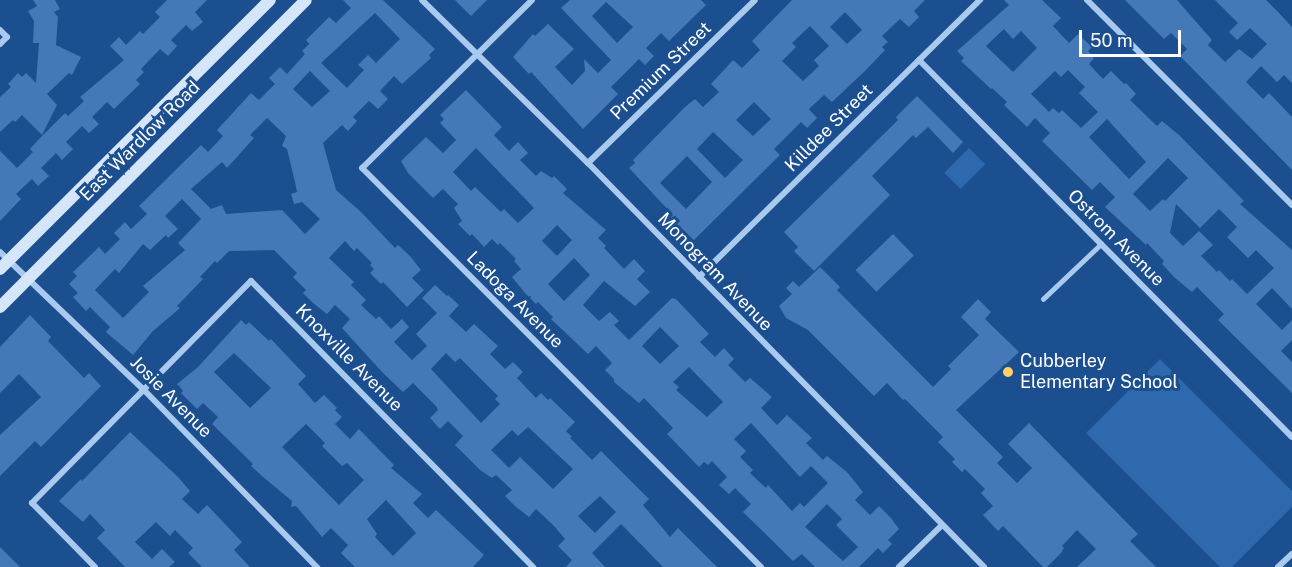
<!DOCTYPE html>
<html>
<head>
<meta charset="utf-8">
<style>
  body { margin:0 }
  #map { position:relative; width:1292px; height:567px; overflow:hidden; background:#1b4f8f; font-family:"Public Sans",sans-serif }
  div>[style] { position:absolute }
  .green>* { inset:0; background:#2e69ad; transform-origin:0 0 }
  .building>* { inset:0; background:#4478b7; transform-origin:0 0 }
  .service>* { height:4.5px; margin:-2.25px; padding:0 2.25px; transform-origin:2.25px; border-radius:2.25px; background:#a9c9ee }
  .minor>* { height:6px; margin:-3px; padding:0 3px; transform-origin:3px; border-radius:3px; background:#a9c9ee }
  .secondary>* { height:12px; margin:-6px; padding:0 6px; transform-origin:6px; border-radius:6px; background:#d6e6fa }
  .dots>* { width:16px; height:16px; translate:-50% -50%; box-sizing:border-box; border:3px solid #1b4f8f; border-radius:50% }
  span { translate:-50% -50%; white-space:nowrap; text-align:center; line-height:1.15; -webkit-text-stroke:6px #1b4f8f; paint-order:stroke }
  .street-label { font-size:18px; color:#fff }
  .poi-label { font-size:18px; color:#fff }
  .left { translate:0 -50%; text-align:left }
  .scale { position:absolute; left:1079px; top:30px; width:102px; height:27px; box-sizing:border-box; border:3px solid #fff; border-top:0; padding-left:8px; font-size:18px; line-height:21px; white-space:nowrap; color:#fff; -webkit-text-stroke:4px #1b4f8f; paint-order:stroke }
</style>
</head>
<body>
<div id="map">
  <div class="green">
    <div style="left:969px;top:148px;width:23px;height:35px;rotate:45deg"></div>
    <div style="clip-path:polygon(1160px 359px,1292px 491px,1292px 507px,1232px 567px,1220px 567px,1086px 433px)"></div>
  </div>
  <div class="building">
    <div style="clip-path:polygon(33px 0,55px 0,60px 9px,54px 12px,58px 17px,56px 45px,81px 57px,72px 75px,69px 73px,47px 94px,57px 105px,42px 135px,22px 115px,15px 122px,13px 120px,0 132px,0 97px,11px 87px,8px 84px,18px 73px,22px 77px,26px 73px,36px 83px,39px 43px,33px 43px,34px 21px,28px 11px,37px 6px)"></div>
    <div style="clip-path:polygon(167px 0,207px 0,195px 12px,203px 22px,192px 31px,186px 25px,171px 40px,177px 46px,168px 56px,160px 49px,141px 69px,144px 72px,136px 80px,140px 84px,114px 109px,107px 102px,92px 117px,99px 124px,89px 133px,82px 126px,66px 142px,73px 149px,62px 160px,56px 153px,41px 168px,49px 176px,38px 186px,32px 179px,16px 194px,21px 199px,0 221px,0 151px,17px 168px,33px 152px,30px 149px,38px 140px,65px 113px,68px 116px,84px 101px,80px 97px,124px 60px,110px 46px,119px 37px,126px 45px,140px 31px,143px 34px,160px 17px,155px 12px)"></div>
    <div style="clip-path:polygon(evenodd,343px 0,383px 0,435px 49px,429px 55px,431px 58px,402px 84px,394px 76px,380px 91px,388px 99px,378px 109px,369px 101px,353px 117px,357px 121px,348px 131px,342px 125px,323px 143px,336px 190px,361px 212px,395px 248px,398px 245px,410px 256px,421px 270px,412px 278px,424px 290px,407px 307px,383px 282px,381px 284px,370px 273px,374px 269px,370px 265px,372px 263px,357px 248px,354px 251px,345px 241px,329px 258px,354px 282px,351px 285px,366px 300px,361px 305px,376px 319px,379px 316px,391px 329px,402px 319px,409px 327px,394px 342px,412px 360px,427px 346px,416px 334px,437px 313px,422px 298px,435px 285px,447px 296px,448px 295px,459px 305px,449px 316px,466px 332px,474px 324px,498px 346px,490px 354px,505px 369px,513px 362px,523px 372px,517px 378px,536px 398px,541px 393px,548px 400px,550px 398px,575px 422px,566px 431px,572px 437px,570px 438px,592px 460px,601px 451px,649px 499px,643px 505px,670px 537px,678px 528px,717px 567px,663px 567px,621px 524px,592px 553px,605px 567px,566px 567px,572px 560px,558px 546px,565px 539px,554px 526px,536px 509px,529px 517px,515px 506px,505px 496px,512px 490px,496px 475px,492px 478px,480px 470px,455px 445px,463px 436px,448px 421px,440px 429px,430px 418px,438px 410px,436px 406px,413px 383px,403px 392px,382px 372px,342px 328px,350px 319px,335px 305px,327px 314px,313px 303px,303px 293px,306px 290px,293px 277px,297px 273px,274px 250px,229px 251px,217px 263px,215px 261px,200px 277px,203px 279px,177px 306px,180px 308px,153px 331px,133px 355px,106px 332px,110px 327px,90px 307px,86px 311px,73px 297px,78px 293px,69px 284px,77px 276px,73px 272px,99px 247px,105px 254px,120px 239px,114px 233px,125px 222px,131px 229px,147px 214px,139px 206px,201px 145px,208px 152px,223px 136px,217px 130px,251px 93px,259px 100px,275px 84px,269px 78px,280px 67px,287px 74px,305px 54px,302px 51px,309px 44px,306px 40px,329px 17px,336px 23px,351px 8px,343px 0,375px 13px,400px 39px,376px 63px,368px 55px,358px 65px,364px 70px,347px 88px,321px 63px,375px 13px,343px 0,310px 71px,330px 91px,312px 107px,293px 89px,310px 71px,343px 0,267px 118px,286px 136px,282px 146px,287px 149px,295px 182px,297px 192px,291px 194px,294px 204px,302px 202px,320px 219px,305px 234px,282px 210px,226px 214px,222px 205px,211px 209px,191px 189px,222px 162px,227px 168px,254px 138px,250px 135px,267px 118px,343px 0,182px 199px,201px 219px,178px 243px,185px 250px,143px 286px,149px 292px,123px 318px,95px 290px,115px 269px,119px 273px,143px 244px,150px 250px,166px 235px,168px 238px,178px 229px,165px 216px,182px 199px,343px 0,446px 353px,455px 362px,460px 358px,498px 396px,495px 399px,500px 404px,481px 423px,431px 369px,446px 353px,343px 0,528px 427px,573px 469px,553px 489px,520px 457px,509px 468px,491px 450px,512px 430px,518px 436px,528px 427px,343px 0,600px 496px,616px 512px,595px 533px,578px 516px,600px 496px)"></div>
    <div style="clip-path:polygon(455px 0,487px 0,471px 16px)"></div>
    <div style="clip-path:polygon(evenodd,570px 0,701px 0,706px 5px,669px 41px,661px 33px,646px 48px,654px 56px,645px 65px,639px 59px,611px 87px,618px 94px,583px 129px,531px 72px,529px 74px,513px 57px,533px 34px,535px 36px,548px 24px,574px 49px,555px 67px,572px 85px,585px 71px,584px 59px,598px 73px,611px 60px,561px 8px,570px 0,606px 2px,633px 27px,617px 43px,592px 16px,606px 2px)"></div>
    <div style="clip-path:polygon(evenodd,792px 0,925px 0,914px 11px,919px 17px,909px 27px,900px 19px,882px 36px,888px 42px,882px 47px,885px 50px,866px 70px,832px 102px,824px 95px,809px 109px,817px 118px,807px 128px,801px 122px,774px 149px,780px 155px,694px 240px,669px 219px,673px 215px,629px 168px,635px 163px,633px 160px,685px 107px,695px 99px,703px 107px,719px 92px,711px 84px,733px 60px,742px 68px,760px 50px,752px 41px,792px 0,845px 12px,862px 30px,847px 44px,830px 27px,845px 12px,792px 0,810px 26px,829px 46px,814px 60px,819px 66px,803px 81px,782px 61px,796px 47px,792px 43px,810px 26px,792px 0,754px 102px,771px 119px,753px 136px,736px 120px,754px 102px,792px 0,713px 132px,743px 160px,725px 178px,697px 149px,713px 132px,792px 0,687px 156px,712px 182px,686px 209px,660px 183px,687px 156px)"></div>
    <div style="clip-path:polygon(evenodd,1004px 0,1042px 0,1061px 18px,1053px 26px,1069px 43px,1078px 34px,1092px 47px,1088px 51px,1094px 58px,1089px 64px,1103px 79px,1111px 71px,1124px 84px,1126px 83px,1136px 94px,1130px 100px,1157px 126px,1162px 121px,1179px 135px,1244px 201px,1240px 204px,1292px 250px,1292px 309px,1272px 288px,1256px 304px,1282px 330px,1292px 320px,1292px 340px,1281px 351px,1292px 362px,1292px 393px,1218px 320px,1224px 314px,1197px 287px,1192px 292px,1175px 278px,1162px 264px,1164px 261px,1147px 243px,1146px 245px,1105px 207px,1115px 197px,1100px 182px,1092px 190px,1042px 141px,1050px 133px,1035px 118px,1027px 127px,1004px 105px,1007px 102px,992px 88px,991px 89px,961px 61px,964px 58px,957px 51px,1009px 5px,1004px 0,1004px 29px,1013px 39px,1021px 31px,1037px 48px,1013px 72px,986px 46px,1004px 29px,1004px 0,1068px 70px,1085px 87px,1079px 93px,1098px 112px,1081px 128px,1062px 110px,1059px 113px,1053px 108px,1049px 112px,1031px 94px,1055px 71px,1061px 77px,1068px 70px,1004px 0,1107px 119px,1146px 162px,1129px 179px,1089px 137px,1107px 119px,1004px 0,1168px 158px,1188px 178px,1165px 201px,1163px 199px,1150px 211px,1133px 194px,1168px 158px,1004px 0,1176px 204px,1200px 228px,1219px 209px,1237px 227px,1227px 237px,1248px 258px,1256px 250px,1274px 268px,1247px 294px,1232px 279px,1230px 281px,1219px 270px,1217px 272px,1201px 256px,1213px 245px,1199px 231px,1183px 246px,1170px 233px,1176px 204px)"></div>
    <div style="clip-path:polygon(1125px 0,1177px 0,1212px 40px,1208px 45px,1225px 62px,1239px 49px,1252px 59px,1267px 44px,1250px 28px,1237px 40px,1229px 32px,1238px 23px,1215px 0,1266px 0,1279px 13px,1292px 27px,1292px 83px,1284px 75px,1277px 82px,1261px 66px,1246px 82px,1263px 99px,1269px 93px,1292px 117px,1292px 170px,1180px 56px,1187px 49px,1171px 33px,1164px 39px)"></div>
    <div style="clip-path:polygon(evenodd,466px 90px,502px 127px,494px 135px,509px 151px,518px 142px,528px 153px,520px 160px,536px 176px,541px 171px,552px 178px,554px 176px,567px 189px,563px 193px,606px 230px,598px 238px,606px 246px,604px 248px,624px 269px,634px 259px,645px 271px,637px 279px,650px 292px,635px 306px,604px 281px,583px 305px,599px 321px,610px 312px,619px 321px,614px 325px,629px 340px,672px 298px,676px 299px,709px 334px,700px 342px,715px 357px,724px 348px,734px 359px,728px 365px,745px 382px,750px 378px,772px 397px,761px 408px,777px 425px,787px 415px,812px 438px,806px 443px,823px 460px,827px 456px,847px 472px,863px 492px,855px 500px,870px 515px,879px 506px,891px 518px,899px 529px,888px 540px,892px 544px,883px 553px,878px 548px,859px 567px,815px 567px,802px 554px,793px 561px,743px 512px,751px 504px,735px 488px,729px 494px,719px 485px,727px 477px,712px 461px,708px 465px,704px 462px,699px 467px,667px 434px,673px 428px,644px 398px,639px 403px,614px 382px,614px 379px,605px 370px,612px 363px,596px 346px,588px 354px,551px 319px,553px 317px,538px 302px,536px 304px,525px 293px,512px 277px,521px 269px,514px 261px,516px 259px,500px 243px,498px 245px,492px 239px,484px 247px,472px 234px,470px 236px,458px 224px,462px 221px,454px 208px,458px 204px,443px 189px,433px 198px,408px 173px,401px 161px,426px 137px,443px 153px,456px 140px,440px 123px,444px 119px,440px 115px,466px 90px,476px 148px,534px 208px,518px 223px,504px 209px,501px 212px,475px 187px,471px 191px,453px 172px,476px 148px,466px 90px,557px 225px,572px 240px,557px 256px,542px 241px,557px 225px,466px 90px,574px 258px,590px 275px,564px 301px,548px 284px,574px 258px,466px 90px,660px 327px,679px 346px,660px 364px,642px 346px,660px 327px,466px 90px,689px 367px,723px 402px,707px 417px,676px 390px,679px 387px,673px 382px,689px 367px,466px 90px,751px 423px,800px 477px,811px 466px,828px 483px,804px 507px,800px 503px,792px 511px,768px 485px,766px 488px,750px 473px,753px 470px,740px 457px,746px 451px,734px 439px,751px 423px,466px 90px,827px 504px,842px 519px,836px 525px,858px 547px,843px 561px,805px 527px,827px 504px)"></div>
    <div style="clip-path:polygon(917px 96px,963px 142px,953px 153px,928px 127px,916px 138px,913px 135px,872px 176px,890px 195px,814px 271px,794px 251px,798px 247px,784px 232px,898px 120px,896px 117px)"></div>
    <div style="left:893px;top:234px;width:30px;height:52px;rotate:46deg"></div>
    <div style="clip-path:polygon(820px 267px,840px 287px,837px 290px,933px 387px,951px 369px,948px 366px,979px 335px,961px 317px,978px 299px,991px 312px,985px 319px,1019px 352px,956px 410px,1003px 457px,997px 463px,1017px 483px,1032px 468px,1008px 444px,1029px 423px,1138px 534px,1130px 541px,1156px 567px,1077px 567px,1096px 549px,1077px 530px,1062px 546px,1064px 548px,1061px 553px,1047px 567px,1043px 567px,1003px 526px,998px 531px,983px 515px,993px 506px,981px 493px,985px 489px,965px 469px,962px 472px,952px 462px,955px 459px,938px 442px,943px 437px,905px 399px,903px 400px,887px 383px,874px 396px,808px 330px,786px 318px,779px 306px,792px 294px,786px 288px,793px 281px,799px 287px)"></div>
    <div style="clip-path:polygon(30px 315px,51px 337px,48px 341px,84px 378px,89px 373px,101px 386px,41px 447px,35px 441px,0 476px,0 435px,41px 397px,19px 374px,0 393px,0 347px)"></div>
    <div style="clip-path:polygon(evenodd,241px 320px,246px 325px,249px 322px,269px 341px,271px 339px,306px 376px,298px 384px,315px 403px,324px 395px,337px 408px,335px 410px,342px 417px,335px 424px,350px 439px,359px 429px,394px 465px,391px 468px,422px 494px,413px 503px,428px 518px,436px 510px,484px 555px,473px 567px,355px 567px,341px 553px,348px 545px,331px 528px,322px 537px,296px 506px,291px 507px,292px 501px,263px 477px,251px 466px,253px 464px,212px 424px,218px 417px,203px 403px,197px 409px,181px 393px,183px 391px,177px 384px,198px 367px,241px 320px,234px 353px,271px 388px,250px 408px,214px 372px,234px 353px,241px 320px,306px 424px,325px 443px,322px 446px,342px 466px,347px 463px,364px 480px,339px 505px,282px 447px,306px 424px,241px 320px,386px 500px,416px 533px,393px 556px,375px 537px,377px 534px,367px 519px,386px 500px)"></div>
    <div style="clip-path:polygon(130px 432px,178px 477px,190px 491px,182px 499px,198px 514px,207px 505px,242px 542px,234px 550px,250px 567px,202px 567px,188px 553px,193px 548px,175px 530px,170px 536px,156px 522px,135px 542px,152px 559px,162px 549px,175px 562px,169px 567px,125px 567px,97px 538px,105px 530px,90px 514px,83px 522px,59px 501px,81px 479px,82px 481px)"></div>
    <div style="clip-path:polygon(0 547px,20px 567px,0 567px)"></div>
  </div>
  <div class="service">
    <div style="left:1043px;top:299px;width:80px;rotate:-43.5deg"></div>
  </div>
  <div class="minor">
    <div style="left:422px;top:0;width:233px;rotate:44.5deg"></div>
    <div style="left:588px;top:163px;width:566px;rotate:45.57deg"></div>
    <div style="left:532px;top:0;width:239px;rotate:135.3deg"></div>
    <div style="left:362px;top:168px;width:564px;rotate:45deg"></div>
    <div style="left:1087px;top:0;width:290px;rotate:45deg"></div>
    <div style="left:0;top:30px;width:10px;rotate:45deg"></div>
    <div style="left:7px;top:37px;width:10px;rotate:135deg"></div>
    <div style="left:919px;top:60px;width:530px;rotate:45.31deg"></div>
    <div style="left:588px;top:163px;width:233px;rotate:-44.3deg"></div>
    <div style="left:0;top:252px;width:199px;rotate:43.8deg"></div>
    <div style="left:144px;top:390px;width:248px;rotate:45.7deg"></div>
    <div style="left:699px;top:277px;width:395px;rotate:-44.6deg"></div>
    <div style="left:95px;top:567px;width:90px;rotate:-134.5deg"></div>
    <div style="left:32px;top:503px;width:312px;rotate:-45.4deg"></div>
    <div style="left:251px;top:281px;width:402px;rotate:45.4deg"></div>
    <div style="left:899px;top:567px;width:60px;rotate:-44.3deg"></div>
    <div style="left:1278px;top:567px;width:19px;rotate:-43deg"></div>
  </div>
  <div class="secondary">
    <div style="left:0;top:269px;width:381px;rotate:-44.9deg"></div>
    <div style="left:0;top:307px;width:433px;rotate:-45.1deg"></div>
  </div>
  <div class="dots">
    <div style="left:1008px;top:372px;background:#ffd166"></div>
  </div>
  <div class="street-label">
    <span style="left:661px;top:71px;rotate:-44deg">Premium Street</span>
    <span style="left:829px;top:128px;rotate:-45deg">Killdee Street</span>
    <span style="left:140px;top:141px;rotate:-45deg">East Wardlow Road</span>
    <span style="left:1116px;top:238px;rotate:45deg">Ostrom Avenue</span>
    <span style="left:715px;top:272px;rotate:46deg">Monogram Avenue</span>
    <span style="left:515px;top:300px;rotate:45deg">Ladoga Avenue</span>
    <span style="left:349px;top:358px;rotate:45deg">Knoxville Avenue</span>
    <span style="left:171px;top:397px;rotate:45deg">Josie Avenue</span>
  </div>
  <div class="poi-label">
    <span class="left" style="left:1020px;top:372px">Cubberley<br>Elementary School</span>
  </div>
  <div class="scale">50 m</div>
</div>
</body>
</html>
